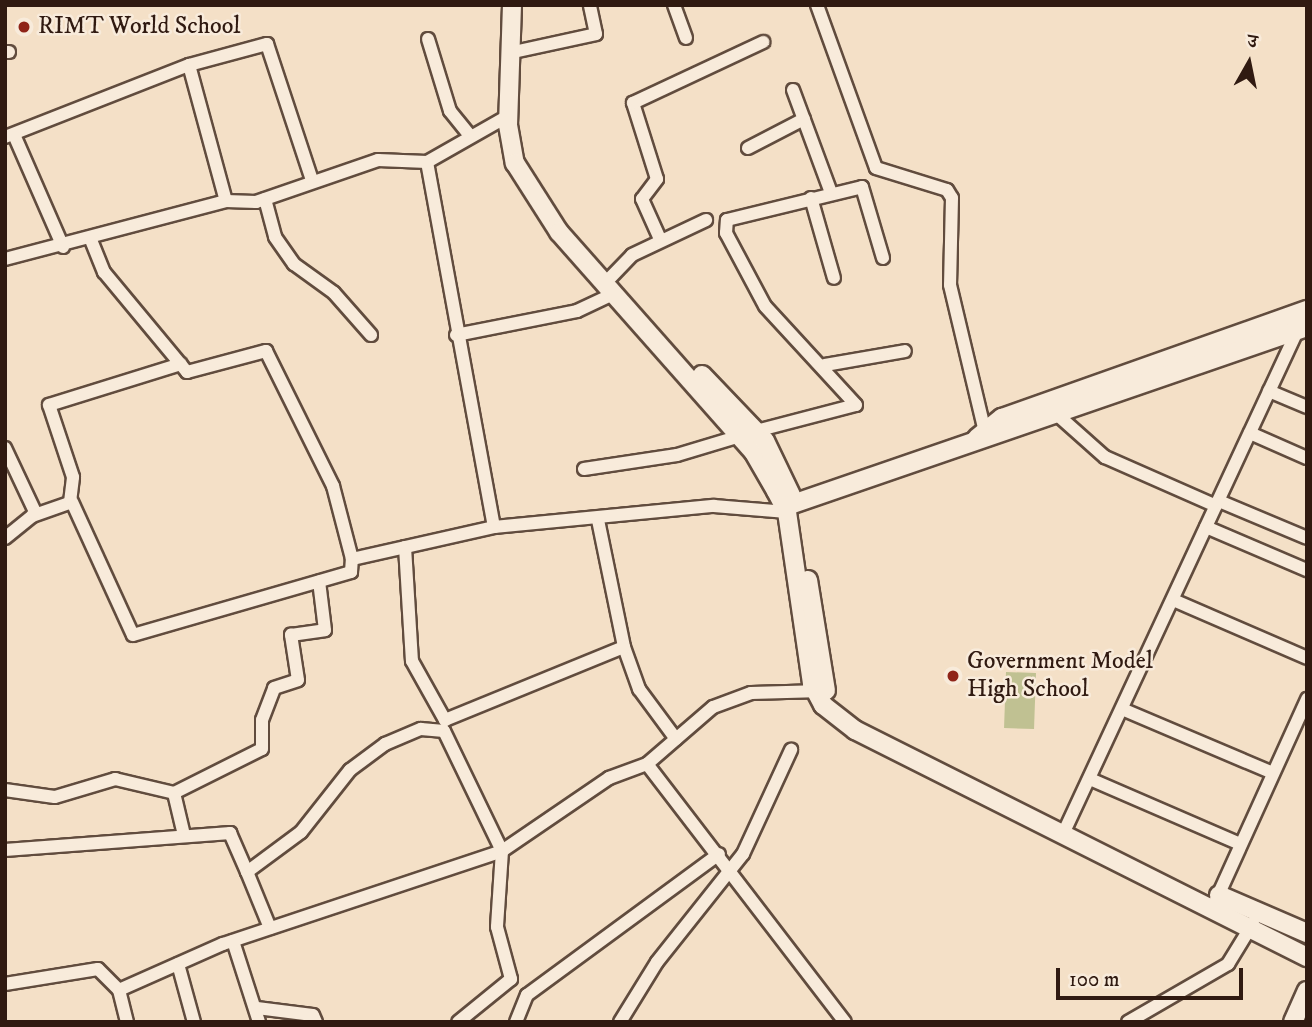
<!DOCTYPE html>
<html>
<head>
<meta charset="utf-8">
<style>
  body { margin:0 }
  #map { position:relative; width:1312px; height:1027px; overflow:hidden; background:#f4e0c7; font-family:"IM FELL DW Pica","Noto Serif Devanagari",serif }
  div>[style] { position:absolute }
  .green>* { inset:0; background:#c0c192; transform-origin:0 0 }
  .roads { filter:drop-shadow(2px 0 #614c3e) drop-shadow(-2px 0 #614c3e) drop-shadow(0 2px #614c3e) drop-shadow(0 -2px #614c3e) }
  .street>* { height:12px; margin:-6px; padding:0 6px; transform-origin:6px; border-radius:6px; background:#f8ebdb }
  .secondary>* { height:18px; margin:-9px; padding:0 9px; transform-origin:9px; border-radius:9px; background:#f8ebdb }
  .dots>* { width:19px; height:19px; translate:-50% -50%; box-sizing:border-box; border:4px solid #f8ebdb; border-radius:50% }
  span { translate:-50% -50%; white-space:nowrap; text-align:center; line-height:1.15; -webkit-text-stroke:5px #f8ebdb; paint-order:stroke }
  .poi-label { font-size:24px; color:#301a11 }
  .left { translate:0 -50%; text-align:left }
  .frame { position:absolute; inset:0; border:7px solid #301a11; pointer-events:none }
  .north { position:absolute; left:1214px; top:28px; width:70px; height:70px; -webkit-text-stroke:5px #f8ebdb; paint-order:stroke; rotate:9deg; font-size:19px; font-weight:700; line-height:28px; text-align:center; color:#301a11 }
  .north::after { content:''; display:block; margin:auto; width:24px; height:32px; background:#301a11; clip-path:polygon(50% 0,100% 100%,50% 72%,0 100%) }
  .scale { position:absolute; left:1056px; top:968px; width:187px; height:32px; box-sizing:border-box; border:4px solid #301a11; border-top:0; padding-left:9px; font-size:21px; line-height:24px; white-space:nowrap; color:#301a11; -webkit-text-stroke:5px #f8ebdb; paint-order:stroke }
</style>
</head>
<body>
<div id="map">
  <div class="green">
    <div style="left:1006px;top:672px;width:30px;height:56px;rotate:2deg"></div>
  </div>
  <div class="roads">
    <div class="street">
      <div style="left:674px;top:5px;width:35px;rotate:70deg"></div>
      <div style="left:817px;top:5px;width:173px;rotate:70.1deg"></div>
      <div style="left:876px;top:168px;width:74px;rotate:17.2deg"></div>
      <div style="left:947px;top:190px;width:9px;rotate:58deg"></div>
      <div style="left:952px;top:198px;width:87px;rotate:91.3deg"></div>
      <div style="left:950px;top:285px;width:151px;rotate:76.6deg"></div>
      <div style="left:428px;top:39px;width:75px;rotate:73deg"></div>
      <div style="left:450px;top:111px;width:32px;rotate:51deg"></div>
      <div style="left:5px;top:52px;width:4px"></div>
      <div style="left:509px;top:53px;width:89px;rotate:-12.3deg"></div>
      <div style="left:596px;top:34px;width:30px;rotate:-102deg"></div>
      <div style="left:189px;top:65px;width:141px;rotate:74.8deg"></div>
      <div style="left:793px;top:90px;width:110px;rotate:69.7deg"></div>
      <div style="left:508px;top:116px;width:93px;rotate:150.4deg"></div>
      <div style="left:427px;top:162px;width:371px;rotate:79.6deg"></div>
      <div style="left:494px;top:527px;width:221px;rotate:-5.5deg"></div>
      <div style="left:714px;top:506px;width:73px;rotate:4.7deg"></div>
      <div style="left:5px;top:137px;width:198px;rotate:-21.4deg"></div>
      <div style="left:189px;top:65px;width:81px;rotate:-15.1deg"></div>
      <div style="left:267px;top:44px;width:143px;rotate:71.7deg"></div>
      <div style="left:15px;top:137px;width:120px;rotate:66.4deg"></div>
      <div style="left:748px;top:148px;width:63px;rotate:-27.4deg"></div>
      <div style="left:811px;top:198px;width:83px;rotate:74deg"></div>
      <div style="left:265px;top:199px;width:39px;rotate:75deg"></div>
      <div style="left:275px;top:237px;width:33px;rotate:55deg"></div>
      <div style="left:294px;top:264px;width:49px;rotate:35.9deg"></div>
      <div style="left:334px;top:293px;width:56px;rotate:48.6deg"></div>
      <div style="left:660px;top:239px;width:44px;rotate:-114.2deg"></div>
      <div style="left:642px;top:199px;width:25px;rotate:-53deg"></div>
      <div style="left:657px;top:179px;width:80px;rotate:-107.5deg"></div>
      <div style="left:633px;top:103px;width:144px;rotate:-25.1deg"></div>
      <div style="left:91px;top:240px;width:35px;rotate:68deg"></div>
      <div style="left:104px;top:272px;width:130px;rotate:50.3deg"></div>
      <div style="left:187px;top:372px;width:82px;rotate:-14.9deg"></div>
      <div style="left:266px;top:351px;width:151px;rotate:63.6deg"></div>
      <div style="left:333px;top:486px;width:75px;rotate:75.4deg"></div>
      <div style="left:352px;top:559px;width:146px;rotate:-12.7deg"></div>
      <div style="left:5px;top:259px;width:228px;rotate:-14.7deg"></div>
      <div style="left:226px;top:201px;width:30px;rotate:2deg"></div>
      <div style="left:256px;top:202px;width:129px;rotate:-19deg"></div>
      <div style="left:378px;top:160px;width:49px;rotate:2.3deg"></div>
      <div style="left:611px;top:277px;width:30px;rotate:-46deg"></div>
      <div style="left:632px;top:255px;width:82px;rotate:-25.3deg"></div>
      <div style="left:456px;top:335px;width:123px;rotate:-11.2deg"></div>
      <div style="left:577px;top:311px;width:42px;rotate:-25.3deg"></div>
      <div style="left:825px;top:365px;width:81px;rotate:-9.9deg"></div>
      <div style="left:1269px;top:391px;width:41px;rotate:22.8deg"></div>
      <div style="left:1052px;top:410px;width:71px;rotate:41.6deg"></div>
      <div style="left:1105px;top:457px;width:121px;rotate:23.8deg"></div>
      <div style="left:756px;top:431px;width:103px;rotate:-14.6deg"></div>
      <div style="left:856px;top:405px;width:134px;rotate:-132.6deg"></div>
      <div style="left:765px;top:306px;width:83px;rotate:-118.1deg"></div>
      <div style="left:726px;top:233px;width:13px;rotate:-86deg"></div>
      <div style="left:727px;top:220px;width:139px;rotate:-13.7deg"></div>
      <div style="left:862px;top:187px;width:74px;rotate:73.5deg"></div>
      <div style="left:1250px;top:433px;width:62px;rotate:23.7deg"></div>
      <div style="left:5px;top:448px;width:73px;rotate:64.8deg"></div>
      <div style="left:584px;top:469px;width:94px;rotate:-8.6deg"></div>
      <div style="left:677px;top:455px;width:66px;rotate:-16.8deg"></div>
      <div style="left:1219px;top:501px;width:95px;rotate:22.8deg"></div>
      <div style="left:70px;top:502px;width:25px;rotate:-83deg"></div>
      <div style="left:73px;top:477px;width:76px;rotate:-108.4deg"></div>
      <div style="left:49px;top:405px;width:138px;rotate:-17.3deg"></div>
      <div style="left:598px;top:520px;width:130px;rotate:78.4deg"></div>
      <div style="left:624px;top:647px;width:45px;rotate:70.3deg"></div>
      <div style="left:639px;top:689px;width:62px;rotate:53.5deg"></div>
      <div style="left:1206px;top:527px;width:110px;rotate:23.1deg"></div>
      <div style="left:5px;top:538px;width:35px;rotate:-39deg"></div>
      <div style="left:32px;top:516px;width:42px;rotate:-19.3deg"></div>
      <div style="left:72px;top:502px;width:146px;rotate:65.4deg"></div>
      <div style="left:133px;top:635px;width:227px;rotate:-16.1deg"></div>
      <div style="left:351px;top:572px;width:13px;rotate:-86deg"></div>
      <div style="left:405px;top:547px;width:114px;rotate:86.5deg"></div>
      <div style="left:412px;top:661px;width:68px;rotate:60.8deg"></div>
      <div style="left:445px;top:720px;width:193px;rotate:-22.2deg"></div>
      <div style="left:1173px;top:600px;width:146px;rotate:23.4deg"></div>
      <div style="left:822px;top:691px;width:71px;rotate:178.4deg"></div>
      <div style="left:751px;top:693px;width:40px;rotate:159.8deg"></div>
      <div style="left:713px;top:707px;width:87px;rotate:139.2deg"></div>
      <div style="left:647px;top:764px;width:325px;rotate:52.5deg"></div>
      <div style="left:1122px;top:709px;width:164px;rotate:23deg"></div>
      <div style="left:1090px;top:779px;width:163px;rotate:23.4deg"></div>
      <div style="left:5px;top:790px;width:50px;rotate:8deg"></div>
      <div style="left:55px;top:797px;width:63px;rotate:-16.7deg"></div>
      <div style="left:115px;top:779px;width:61px;rotate:13.3deg"></div>
      <div style="left:174px;top:793px;width:43px;rotate:76.6deg"></div>
      <div style="left:174px;top:793px;width:98px;rotate:-26.6deg"></div>
      <div style="left:262px;top:749px;width:29px;rotate:-90deg"></div>
      <div style="left:262px;top:720px;width:34px;rotate:-69deg"></div>
      <div style="left:274px;top:688px;width:25px;rotate:-18deg"></div>
      <div style="left:298px;top:680px;width:46px;rotate:-98.8deg"></div>
      <div style="left:291px;top:635px;width:34px;rotate:-8deg"></div>
      <div style="left:325px;top:630px;width:49px;rotate:-97deg"></div>
      <div style="left:1063px;top:834px;width:559px;rotate:-65.04deg"></div>
      <div style="left:5px;top:850px;width:226px;rotate:-4.3deg"></div>
      <div style="left:230px;top:833px;width:43px;rotate:66.4deg"></div>
      <div style="left:1216px;top:900px;width:221px;rotate:-65.6deg"></div>
      <div style="left:270px;top:928px;width:61px;rotate:-112.3deg"></div>
      <div style="left:247px;top:872px;width:67px;rotate:-36.5deg"></div>
      <div style="left:301px;top:832px;width:79px;rotate:-51.7deg"></div>
      <div style="left:350px;top:770px;width:44px;rotate:-36.6deg"></div>
      <div style="left:385px;top:744px;width:39px;rotate:-23deg"></div>
      <div style="left:421px;top:729px;width:23px;rotate:5deg"></div>
      <div style="left:444px;top:731px;width:133px;rotate:64.2deg"></div>
      <div style="left:502px;top:851px;width:76px;rotate:93.8deg"></div>
      <div style="left:497px;top:927px;width:54px;rotate:74.9deg"></div>
      <div style="left:511px;top:979px;width:68px;rotate:140.9deg"></div>
      <div style="left:233px;top:941px;width:85px;rotate:72.2deg"></div>
      <div style="left:178px;top:964px;width:60px;rotate:74.6deg"></div>
      <div style="left:5px;top:984px;width:94px;rotate:-9.2deg"></div>
      <div style="left:98px;top:969px;width:30px;rotate:45deg"></div>
      <div style="left:119px;top:990px;width:114px;rotate:-23.9deg"></div>
      <div style="left:223px;top:944px;width:294px;rotate:-18.4deg"></div>
      <div style="left:502px;top:851px;width:130px;rotate:-34.3deg"></div>
      <div style="left:609px;top:778px;width:40px;rotate:-20.2deg"></div>
      <div style="left:119px;top:990px;width:33px;rotate:76deg"></div>
      <div style="left:257px;top:1008px;width:56px;rotate:7.1deg"></div>
      <div style="left:313px;top:1015px;width:8px;rotate:67deg"></div>
      <div style="left:516px;top:1022px;width:29px;rotate:-68deg"></div>
      <div style="left:527px;top:995px;width:238px;rotate:-36.3deg"></div>
      <div style="left:620px;top:1022px;width:70px;rotate:-58.3deg"></div>
      <div style="left:657px;top:962px;width:138px;rotate:-51.5deg"></div>
      <div style="left:743px;top:854px;width:115px;rotate:-65.2deg"></div>
      <div style="left:1128px;top:1022px;width:116px;rotate:-30.1deg"></div>
      <div style="left:1228px;top:964px;width:48px;rotate:-58.6deg"></div>
    </div>
    <div class="secondary">
      <div style="left:512px;top:5px;width:120px;rotate:91.9deg"></div>
      <div style="left:508px;top:125px;width:39px;rotate:80deg"></div>
      <div style="left:515px;top:163px;width:82px;rotate:57.5deg"></div>
      <div style="left:559px;top:232px;width:293px;rotate:48.5deg"></div>
      <div style="left:753px;top:451px;width:46px;rotate:60.1deg"></div>
      <div style="left:776px;top:491px;width:24px;rotate:62deg"></div>
      <div style="left:787px;top:512px;width:174px;rotate:81.7deg"></div>
      <div style="left:812px;top:684px;width:24px;rotate:62deg"></div>
      <div style="left:823px;top:705px;width:41px;rotate:38deg"></div>
      <div style="left:855px;top:730px;width:506px;rotate:26.67deg"></div>
      <div style="left:702px;top:375px;width:91px;rotate:46.3deg"></div>
      <div style="left:765px;top:441px;width:60px;rotate:64.3deg"></div>
      <div style="left:977px;top:438px;width:32px;rotate:-39deg"></div>
      <div style="left:1002px;top:418px;width:324px;rotate:-19.5deg"></div>
      <div style="left:784px;top:507px;width:553px;rotate:-18.99deg"></div>
      <div style="left:808px;top:580px;width:112px;rotate:80.8deg"></div>
      <div style="left:1219px;top:895px;width:96px;rotate:23.4deg"></div>
      <div style="left:1293px;top:1022px;width:34px;rotate:-66deg"></div>
    </div>
  </div>
  <div class="dots">
    <div style="left:24px;top:27px;background:#8f2418"></div>
    <div style="left:953px;top:676px;background:#8f2418"></div>
  </div>
  <div class="poi-label">
    <span class="left" style="left:38px;top:27px">RIMT World School</span>
    <span class="left" style="left:967px;top:676px">Government Model<br>High School</span>
  </div>
  <div class="frame"></div>
  <div class="north">उ</div>
  <div class="scale">100 m</div>
</div>
</body>
</html>
